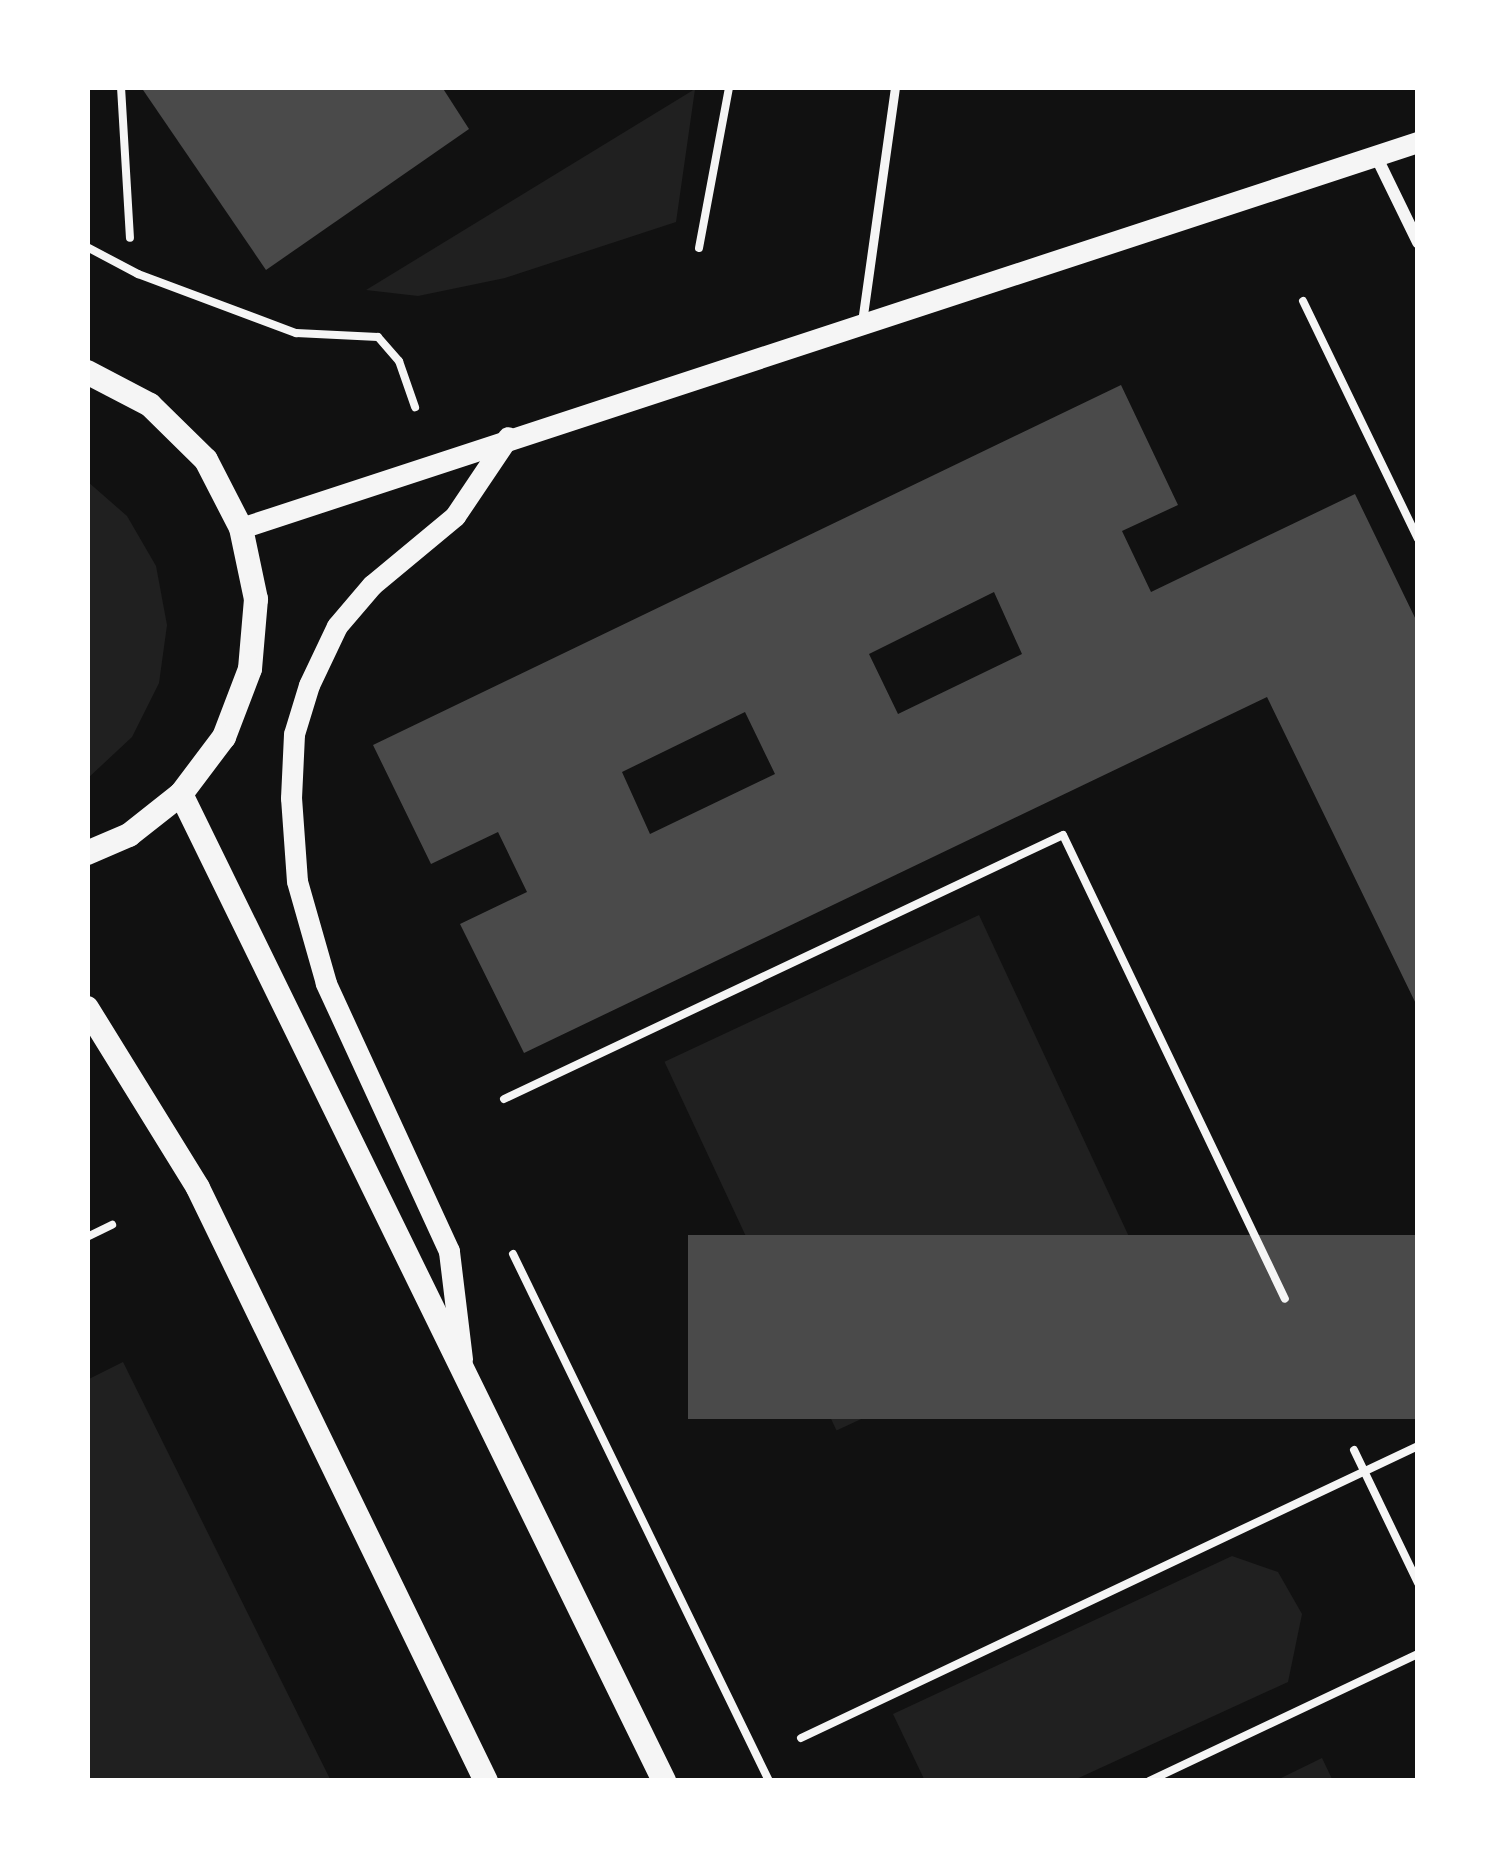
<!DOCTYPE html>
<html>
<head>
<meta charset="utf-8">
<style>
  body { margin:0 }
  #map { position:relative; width:1505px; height:1868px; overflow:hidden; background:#111; font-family:"Archivo Narrow",sans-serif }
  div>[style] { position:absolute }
  .green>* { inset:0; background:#202020; transform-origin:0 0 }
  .building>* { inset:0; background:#4a4a4a; transform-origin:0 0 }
  .path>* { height:8px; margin:-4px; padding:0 4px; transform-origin:4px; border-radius:4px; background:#f5f5f5 }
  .service>* { height:9px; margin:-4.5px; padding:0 4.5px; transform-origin:4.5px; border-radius:4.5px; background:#f5f5f5 }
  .minor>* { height:12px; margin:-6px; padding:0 6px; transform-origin:6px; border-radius:6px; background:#f5f5f5 }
  .tertiary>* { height:21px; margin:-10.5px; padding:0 10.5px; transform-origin:10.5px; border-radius:10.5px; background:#f5f5f5 }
  .secondary>* { height:24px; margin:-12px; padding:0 12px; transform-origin:12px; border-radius:12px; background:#f5f5f5 }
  span { translate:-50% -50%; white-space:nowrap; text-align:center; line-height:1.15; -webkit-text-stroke:10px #fff; paint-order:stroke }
  .frame { position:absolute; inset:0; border:90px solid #fff; pointer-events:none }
</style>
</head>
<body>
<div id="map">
  <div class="green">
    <div style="clip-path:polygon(695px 89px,676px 222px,505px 278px,418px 296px,366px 290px)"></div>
    <div style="clip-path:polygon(87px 481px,127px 516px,156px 566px,167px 625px,159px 683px,132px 737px,87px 779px)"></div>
    <div style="left:979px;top:915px;width:407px;height:347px;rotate:65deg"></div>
    <div style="clip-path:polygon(123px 1362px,331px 1781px,87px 1781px,87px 1380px)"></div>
    <div style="clip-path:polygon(1232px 1556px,1278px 1572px,1302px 1614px,1288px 1682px,1072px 1781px,925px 1781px,893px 1714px)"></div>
    <div style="clip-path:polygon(1322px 1758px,1333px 1781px,1275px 1781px)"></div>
  </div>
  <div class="building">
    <div style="clip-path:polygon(141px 87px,442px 87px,469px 129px,266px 270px)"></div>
    <div style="clip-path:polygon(evenodd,1121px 385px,1178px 505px,1122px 531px,1151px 592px,1355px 494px,1418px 624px,1418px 1008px,1267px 697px,524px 1053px,460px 924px,527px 892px,498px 832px,431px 864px,373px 745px,1121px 385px,994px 592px,1022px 654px,898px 714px,869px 654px,994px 592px,1121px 385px,745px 712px,775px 774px,650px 834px,622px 772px,745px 712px)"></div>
    <div style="left:1418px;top:1235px;width:184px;height:730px;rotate:90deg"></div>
  </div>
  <div class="path">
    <div style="left:121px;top:87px;width:151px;rotate:86.6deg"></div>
    <div style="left:87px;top:247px;width:58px;rotate:27.9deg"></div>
    <div style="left:138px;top:274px;width:169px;rotate:20.5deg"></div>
    <div style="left:296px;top:333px;width:82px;rotate:2.8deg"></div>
    <div style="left:378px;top:337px;width:32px;rotate:49deg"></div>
    <div style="left:399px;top:361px;width:49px;rotate:70.8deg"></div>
    <div style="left:699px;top:248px;width:164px;rotate:-79.4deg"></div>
    <div style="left:1303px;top:301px;width:264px;rotate:64.2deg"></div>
    <div style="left:504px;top:1099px;width:618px;rotate:-25.28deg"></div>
    <div style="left:1063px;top:835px;width:514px;rotate:64.43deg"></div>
    <div style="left:87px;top:1237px;width:28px;rotate:-26deg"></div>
    <div style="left:513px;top:1254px;width:586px;rotate:64.09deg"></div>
    <div style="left:1354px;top:1450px;width:148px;rotate:64.3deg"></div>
    <div style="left:801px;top:1738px;width:683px;rotate:-25.33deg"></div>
    <div style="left:1149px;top:1781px;width:297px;rotate:-25.3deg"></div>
  </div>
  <div class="service">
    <div style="left:862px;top:322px;width:237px;rotate:-82deg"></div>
  </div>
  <div class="minor">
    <div style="left:1376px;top:156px;width:96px;rotate:64deg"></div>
  </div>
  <div class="tertiary">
    <div style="left:241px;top:528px;width:1239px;rotate:-18.16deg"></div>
    <div style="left:462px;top:1359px;width:109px;rotate:-96.9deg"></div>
    <div style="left:449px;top:1251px;width:295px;rotate:-114.7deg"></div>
    <div style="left:326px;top:983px;width:106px;rotate:-105.9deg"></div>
    <div style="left:297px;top:881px;width:83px;rotate:-94.1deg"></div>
    <div style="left:291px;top:798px;width:64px;rotate:-87.3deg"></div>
    <div style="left:294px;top:734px;width:51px;rotate:-73deg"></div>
    <div style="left:309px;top:685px;width:65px;rotate:-64.6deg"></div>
    <div style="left:337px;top:626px;width:54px;rotate:-49.5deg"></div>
    <div style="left:372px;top:585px;width:108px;rotate:-39.7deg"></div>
    <div style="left:455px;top:516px;width:95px;rotate:-56.1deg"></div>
  </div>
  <div class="secondary">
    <div style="left:87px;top:372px;width:71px;rotate:27.6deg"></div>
    <div style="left:150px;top:405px;width:78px;rotate:44.5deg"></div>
    <div style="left:206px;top:460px;width:76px;rotate:62.8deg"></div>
    <div style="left:241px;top:528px;width:73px;rotate:78.1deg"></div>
    <div style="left:256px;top:599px;width:70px;rotate:94.9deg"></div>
    <div style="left:250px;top:669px;width:73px;rotate:110.9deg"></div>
    <div style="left:224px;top:737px;width:71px;rotate:127deg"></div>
    <div style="left:181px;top:794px;width:66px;rotate:141.7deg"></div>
    <div style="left:129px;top:835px;width:46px;rotate:156.8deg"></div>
    <div style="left:181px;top:794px;width:1099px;rotate:63.92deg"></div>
    <div style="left:87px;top:1008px;width:211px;rotate:58.3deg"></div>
    <div style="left:198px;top:1188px;width:659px;rotate:64.1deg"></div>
  </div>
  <div class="frame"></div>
</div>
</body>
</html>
